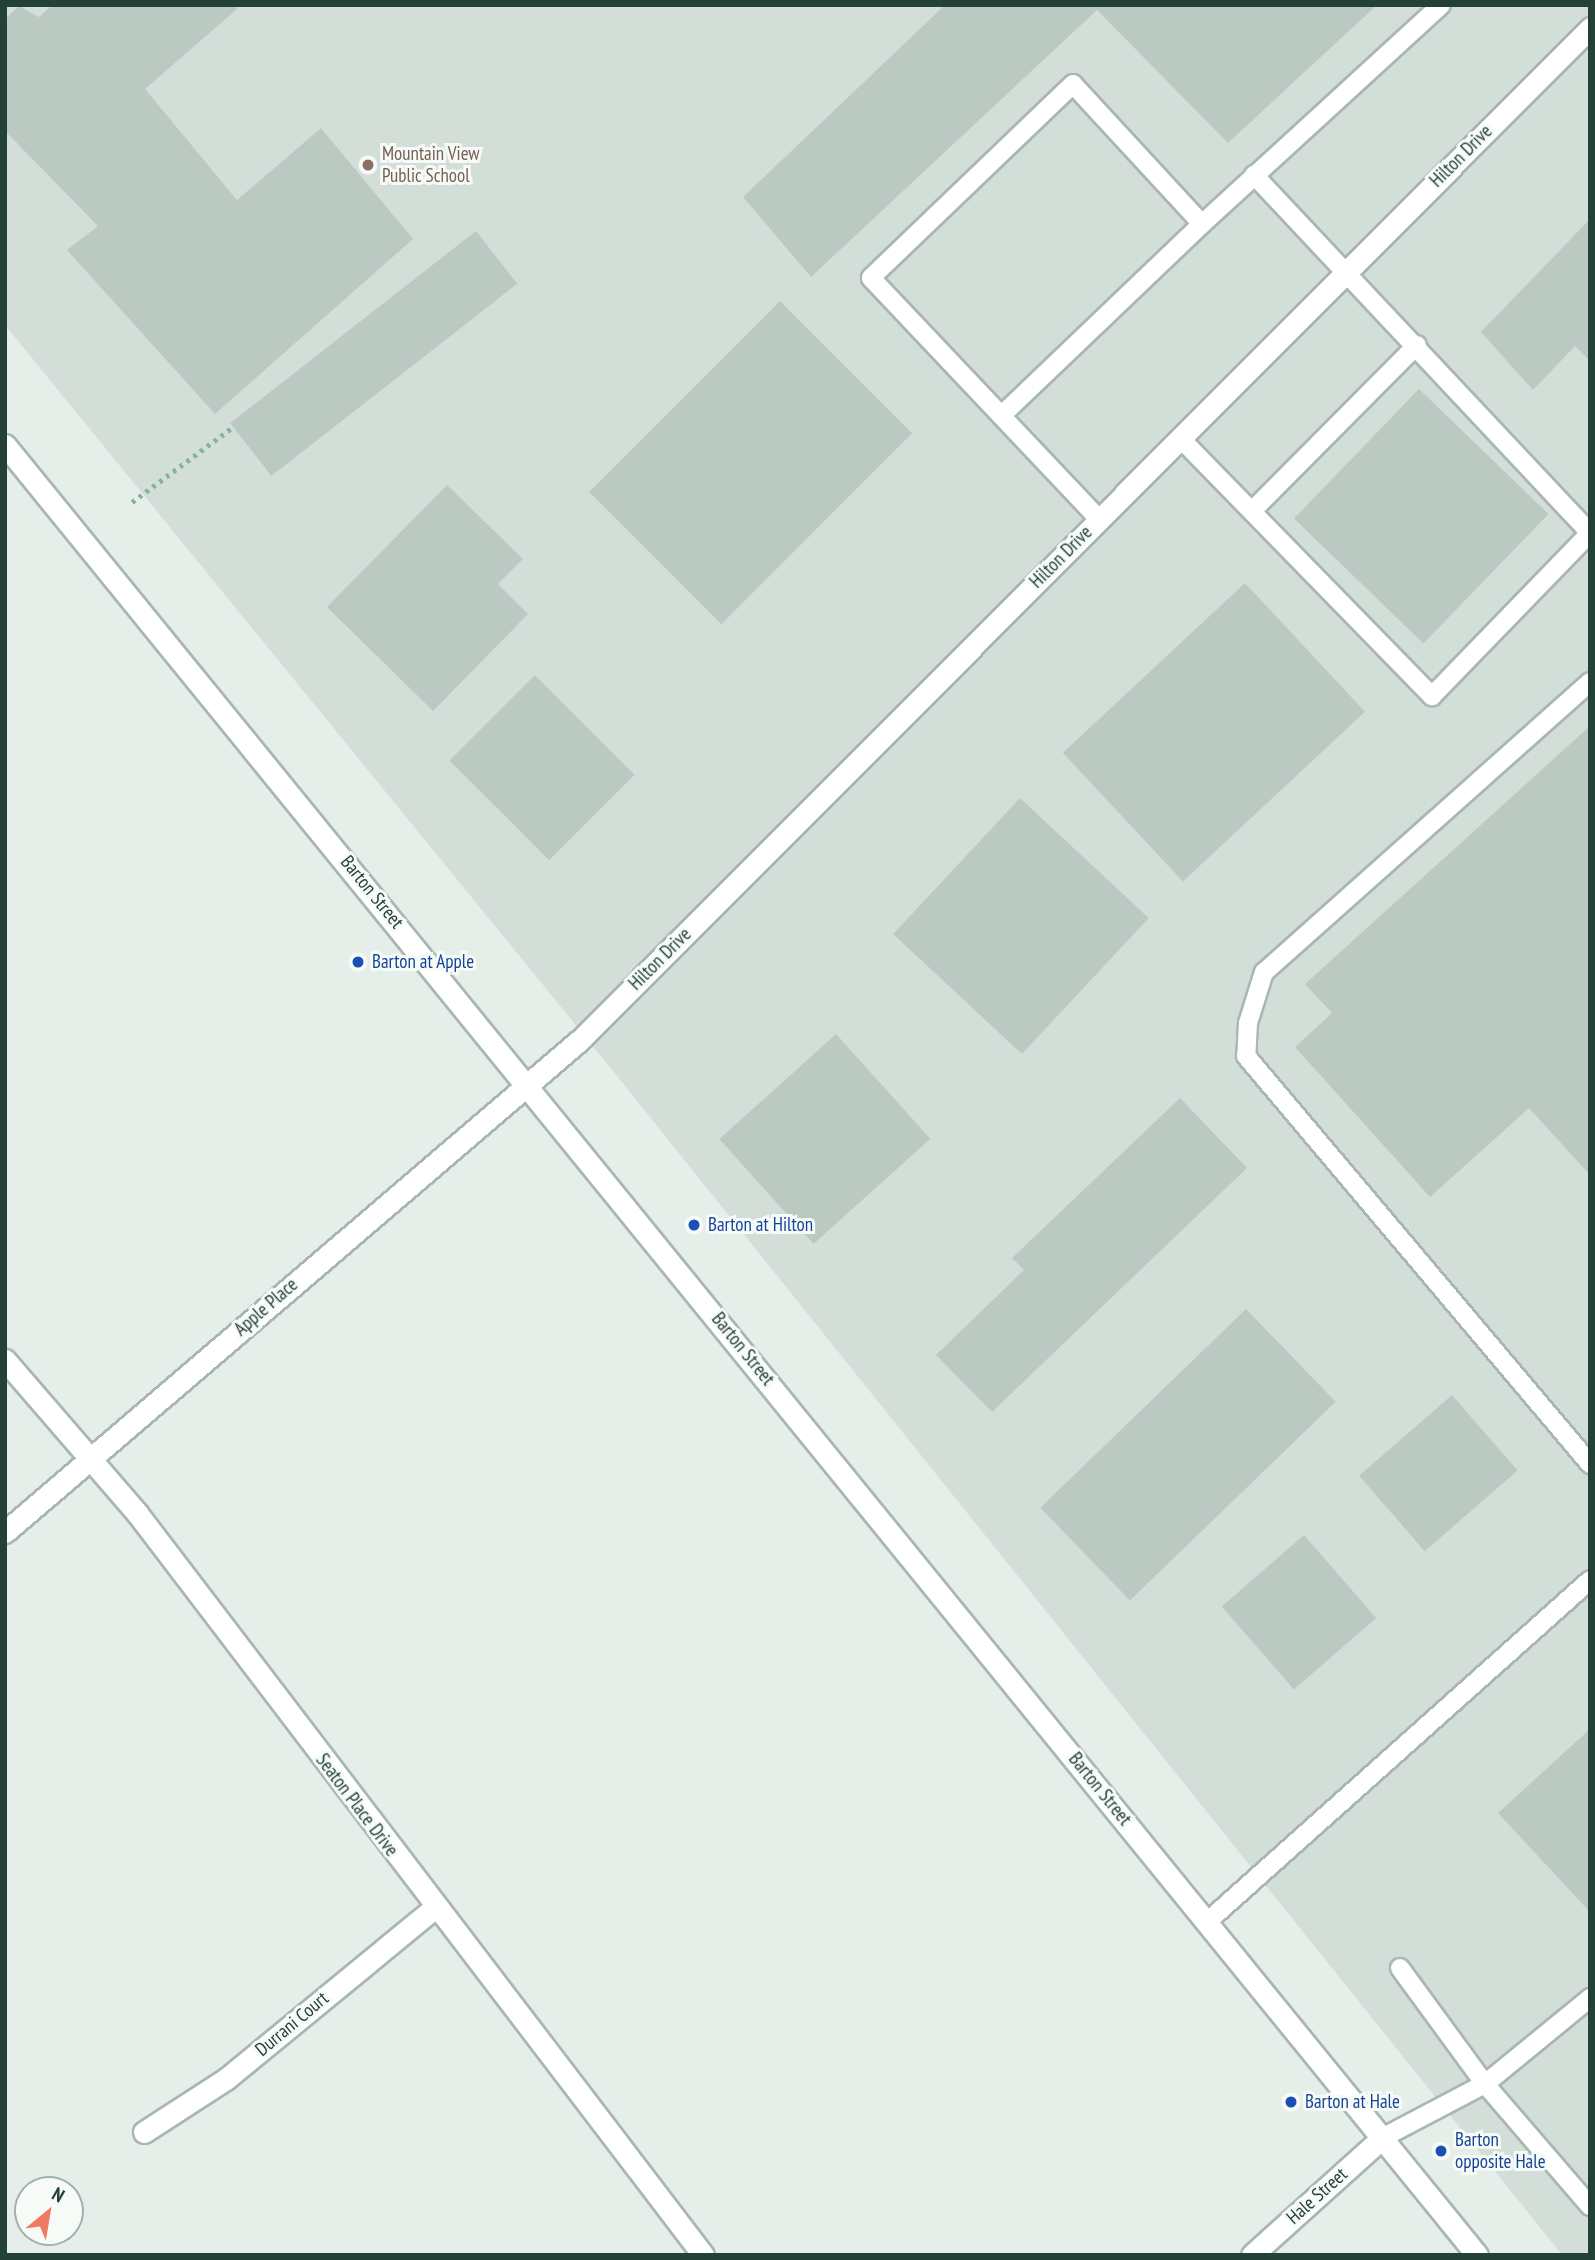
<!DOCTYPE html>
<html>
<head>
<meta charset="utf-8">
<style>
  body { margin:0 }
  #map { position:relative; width:1595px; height:2260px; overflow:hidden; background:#e6eeea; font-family:"PT Sans Narrow",sans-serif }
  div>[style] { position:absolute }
  .built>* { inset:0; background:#d4ded9 }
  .building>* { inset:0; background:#bbc9c3; transform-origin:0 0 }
  .path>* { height:4.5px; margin-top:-2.25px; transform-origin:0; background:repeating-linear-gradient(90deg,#86b2a1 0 3.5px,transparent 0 8.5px) }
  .roads { filter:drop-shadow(2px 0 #a8b7b1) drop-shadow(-2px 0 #a8b7b1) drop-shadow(0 2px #a8b7b1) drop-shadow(0 -2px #a8b7b1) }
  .service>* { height:18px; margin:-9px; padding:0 9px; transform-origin:9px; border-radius:9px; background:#fff }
  .minor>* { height:21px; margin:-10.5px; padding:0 10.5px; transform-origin:10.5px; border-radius:10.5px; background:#fff }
  .secondary>* { height:21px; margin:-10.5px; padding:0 10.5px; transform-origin:10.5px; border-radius:10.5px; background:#fff }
  .dots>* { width:19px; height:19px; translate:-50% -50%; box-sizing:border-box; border:4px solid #f6fbf8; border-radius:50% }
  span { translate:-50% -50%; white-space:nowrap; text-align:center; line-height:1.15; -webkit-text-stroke:6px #f6fbf8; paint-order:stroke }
  .education-label { font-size:19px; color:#785e54 }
  .left { translate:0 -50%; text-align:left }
  .street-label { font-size:19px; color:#244137 }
  .transit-label { font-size:19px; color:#164399 }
  .frame { position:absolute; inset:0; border:7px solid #244137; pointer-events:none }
  .north { position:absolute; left:14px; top:2176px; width:70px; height:70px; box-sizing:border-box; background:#f6fbf8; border:2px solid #a2b1ab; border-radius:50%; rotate:30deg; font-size:19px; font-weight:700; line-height:28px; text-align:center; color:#244137 }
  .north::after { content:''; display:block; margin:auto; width:24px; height:32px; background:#f07a62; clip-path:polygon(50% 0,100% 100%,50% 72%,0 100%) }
</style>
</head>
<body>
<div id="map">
  <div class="built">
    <div style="clip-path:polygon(5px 5px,1590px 5px,1590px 2255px,1562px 2255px,605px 1061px,5px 325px)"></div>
  </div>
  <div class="building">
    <div style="clip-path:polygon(52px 5px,233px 5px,237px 9px,145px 89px,237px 200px,321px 128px,413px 239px,215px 414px,67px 250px,98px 226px,5px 131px,5px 19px,19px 6px,39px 17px)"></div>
    <div style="clip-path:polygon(945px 5px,1377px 5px,1228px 143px,1097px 10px,811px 277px,743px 197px)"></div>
    <div style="clip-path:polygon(1590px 219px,1590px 361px,1575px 346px,1533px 390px,1481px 332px)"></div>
    <div style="left:476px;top:231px;width:67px;height:312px;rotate:52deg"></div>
    <div style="left:780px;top:301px;width:187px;height:270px;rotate:45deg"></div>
    <div style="left:1419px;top:389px;width:180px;height:180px;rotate:44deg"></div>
    <div style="clip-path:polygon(447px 485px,523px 559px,498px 584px,528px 614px,433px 711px,327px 607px)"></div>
    <div style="left:1245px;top:583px;width:176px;height:249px;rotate:47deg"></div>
    <div style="left:535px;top:675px;width:141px;height:121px;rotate:45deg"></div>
    <div style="clip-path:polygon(1590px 726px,1590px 1175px,1529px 1108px,1430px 1197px,1295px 1047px,1332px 1013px,1305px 984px)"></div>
    <div style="left:1020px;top:798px;width:176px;height:186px;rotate:43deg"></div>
    <div style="left:836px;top:1034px;width:141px;height:157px;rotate:48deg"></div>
    <div style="clip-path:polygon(1180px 1098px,1247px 1168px,992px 1412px,936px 1355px,1024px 1270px,1012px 1258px)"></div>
    <div style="left:1246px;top:1309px;width:129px;height:286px;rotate:46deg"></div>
    <div style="left:1452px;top:1395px;width:100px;height:123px;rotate:49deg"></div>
    <div style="left:1304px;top:1535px;width:110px;height:109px;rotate:49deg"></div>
    <div style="clip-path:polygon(1590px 1729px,1590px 1912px,1498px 1813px)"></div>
  </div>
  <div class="path">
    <div style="left:132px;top:502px;width:126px;rotate:-36.6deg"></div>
  </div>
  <div class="roads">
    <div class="service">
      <div style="left:1254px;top:175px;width:491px;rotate:46.8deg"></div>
      <div style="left:1202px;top:224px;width:324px;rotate:-42.5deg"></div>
      <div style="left:1002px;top:415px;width:277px;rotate:-43.7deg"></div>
      <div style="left:1202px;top:224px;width:190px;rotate:-132.7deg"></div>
      <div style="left:1073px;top:84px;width:280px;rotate:136.2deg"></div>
      <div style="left:871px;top:278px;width:332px;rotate:46.6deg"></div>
      <div style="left:1180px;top:438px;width:361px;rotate:45.7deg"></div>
      <div style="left:1432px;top:696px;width:227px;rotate:-45.9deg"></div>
      <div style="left:1252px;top:511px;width:234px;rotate:-45.2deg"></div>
      <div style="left:1590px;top:682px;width:436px;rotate:138.3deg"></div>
      <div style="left:1264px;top:972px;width:53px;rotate:107.4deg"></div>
      <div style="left:1248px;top:1023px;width:33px;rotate:93deg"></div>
      <div style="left:1246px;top:1056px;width:534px;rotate:49.86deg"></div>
      <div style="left:1207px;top:1922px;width:513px;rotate:-41.76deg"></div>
      <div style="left:1400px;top:1968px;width:144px;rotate:53.8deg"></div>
      <div style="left:1485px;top:2084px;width:161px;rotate:49.3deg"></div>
      <div style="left:1382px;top:2138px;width:116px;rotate:-27.7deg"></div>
      <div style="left:1485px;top:2084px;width:136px;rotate:-39.3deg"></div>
    </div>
    <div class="minor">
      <div style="left:5px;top:1360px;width:202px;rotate:49.2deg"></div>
      <div style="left:137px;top:1513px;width:933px;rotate:52.66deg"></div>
      <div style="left:5px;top:1532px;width:758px;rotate:-40.56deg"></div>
      <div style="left:581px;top:1039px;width:1428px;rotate:-45.06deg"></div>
      <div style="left:144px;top:2132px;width:98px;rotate:-32.9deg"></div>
      <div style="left:226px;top:2079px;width:269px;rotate:-39.4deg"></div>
      <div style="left:1252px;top:2255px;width:175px;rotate:-42deg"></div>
    </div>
    <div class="secondary">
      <div style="left:5px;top:445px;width:2333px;rotate:50.88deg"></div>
    </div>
  </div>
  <div class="dots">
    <div style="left:368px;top:165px;background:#8d6e63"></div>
    <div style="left:358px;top:962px;background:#1a4fb4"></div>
    <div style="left:694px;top:1225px;background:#1a4fb4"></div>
    <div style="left:1291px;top:2102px;background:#1a4fb4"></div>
    <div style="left:1441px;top:2151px;background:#1a4fb4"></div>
  </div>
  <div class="education-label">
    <span class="left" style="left:382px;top:165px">Mountain View<br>Public School</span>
  </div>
  <div class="street-label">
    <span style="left:1461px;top:156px;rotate:-45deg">Hilton Drive</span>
    <span style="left:1061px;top:557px;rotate:-45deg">Hilton Drive</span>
    <span style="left:372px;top:892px;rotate:51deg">Barton Street</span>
    <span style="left:660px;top:959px;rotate:-45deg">Hilton Drive</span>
    <span style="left:266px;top:1307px;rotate:-41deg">Apple Place</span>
    <span style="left:743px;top:1349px;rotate:51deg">Barton Street</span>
    <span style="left:1100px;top:1789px;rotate:51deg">Barton Street</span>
    <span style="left:357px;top:1805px;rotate:53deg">Seaton Place Drive</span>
    <span style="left:292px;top:2024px;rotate:-40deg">Durrani Court</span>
    <span style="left:1317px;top:2196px;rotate:-42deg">Hale Street</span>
  </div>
  <div class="transit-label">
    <span class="left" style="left:372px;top:962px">Barton at Apple</span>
    <span class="left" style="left:708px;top:1225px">Barton at Hilton</span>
    <span class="left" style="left:1305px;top:2102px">Barton at Hale</span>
    <span class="left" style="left:1455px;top:2151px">Barton<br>opposite Hale</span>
  </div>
  <div class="frame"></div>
  <div class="north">N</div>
</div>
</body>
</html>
